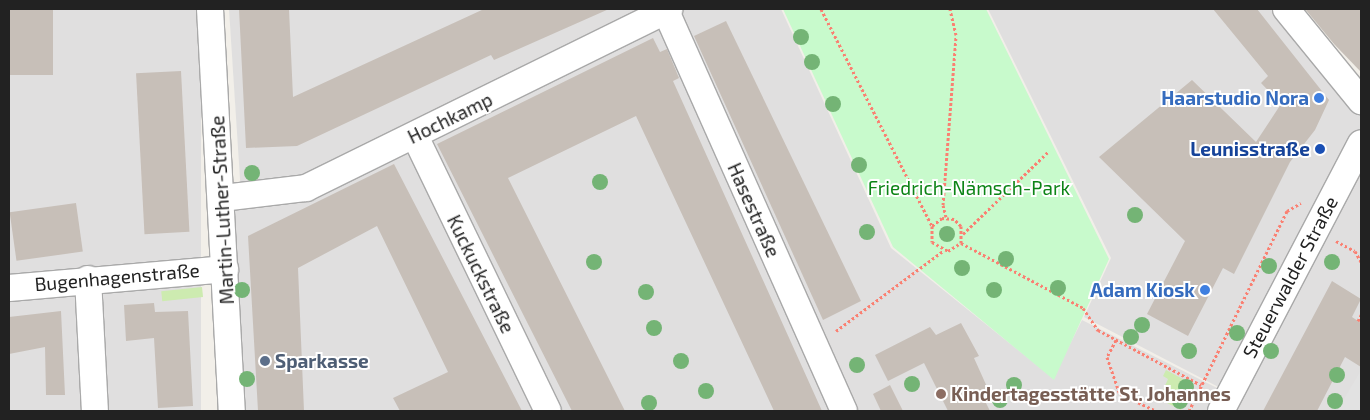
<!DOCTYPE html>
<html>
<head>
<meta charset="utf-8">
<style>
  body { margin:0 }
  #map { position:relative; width:1370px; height:420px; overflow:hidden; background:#f2efe9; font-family:"Exo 2",sans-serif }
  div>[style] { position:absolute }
  .residential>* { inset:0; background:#e0dfdf; transform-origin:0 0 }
  .grass>* { inset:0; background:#cdebb0; transform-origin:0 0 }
  .park>* { inset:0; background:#c8facc }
  .parking>* { inset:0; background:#e2e2e2 }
  .building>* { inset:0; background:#c7bfb8; transform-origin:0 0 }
  .path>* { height:3px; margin-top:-1.5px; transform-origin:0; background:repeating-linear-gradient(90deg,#fa8072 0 2.5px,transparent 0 5px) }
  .roads { filter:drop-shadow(1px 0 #a9a9a9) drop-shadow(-1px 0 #a9a9a9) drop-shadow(0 1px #a9a9a9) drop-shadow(0 -1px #a9a9a9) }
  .minor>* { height:26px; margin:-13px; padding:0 13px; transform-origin:13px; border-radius:13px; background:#fff }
  .trees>* { width:16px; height:16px; margin:-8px; border-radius:50%; background:#74b475 }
  .dots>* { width:14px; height:14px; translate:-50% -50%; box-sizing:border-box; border:2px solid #fff; border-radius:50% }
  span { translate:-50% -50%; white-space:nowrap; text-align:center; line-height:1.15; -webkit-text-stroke:4px #fff; paint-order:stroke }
  .shop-label { font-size:19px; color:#366cbe; font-weight:700 }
  .right { translate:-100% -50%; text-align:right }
  .street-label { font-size:19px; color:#222 }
  .transit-label { font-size:19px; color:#164399; font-weight:700 }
  .park-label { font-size:19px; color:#0c8416 }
  .service-label { font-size:19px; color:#4e5e75; font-weight:700 }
  .left { translate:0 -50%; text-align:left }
  .education-label { font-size:19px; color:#785e54; font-weight:700 }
  .frame { position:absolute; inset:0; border:10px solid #222; pointer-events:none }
</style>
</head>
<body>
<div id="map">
  <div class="residential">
    <div style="left:9px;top:9px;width:192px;height:402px"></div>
    <div style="clip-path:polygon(229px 9px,658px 9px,311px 182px,241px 194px)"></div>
    <div style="clip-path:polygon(679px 9px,781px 9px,891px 248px,1053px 378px,1082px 320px,1227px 393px,1218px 411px,847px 411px,671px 14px)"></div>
    <div style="clip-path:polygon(988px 9px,1285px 9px,1361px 96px,1361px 411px,1224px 411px,1230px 393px,1084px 317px,1111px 258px)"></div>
    <div style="clip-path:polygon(664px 14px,842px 411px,236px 411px,225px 201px,264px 198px)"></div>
  </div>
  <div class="grass">
    <div style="left:202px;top:287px;width:10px;height:41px;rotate:84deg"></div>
    <div style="clip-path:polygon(1166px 370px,1194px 385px,1181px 410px,1159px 399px,1168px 379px,1163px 376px)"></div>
  </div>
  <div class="park">
    <div style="clip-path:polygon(783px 9px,986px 9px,1109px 259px,1054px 380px,893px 247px)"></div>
  </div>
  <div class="parking">
    <div style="clip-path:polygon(1360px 372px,1361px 411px,1337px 411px)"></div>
  </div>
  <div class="building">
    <div style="left:9px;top:9px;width:44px;height:66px"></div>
    <div style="clip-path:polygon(239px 9px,289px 9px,293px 97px,484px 9px,609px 9px,494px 60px,491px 55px,297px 146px,246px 148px)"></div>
    <div style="clip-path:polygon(1213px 9px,1257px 9px,1329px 100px,1315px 130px,1290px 162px,1234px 274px,1223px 268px,1188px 336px,1147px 314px,1185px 241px,1099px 157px,1192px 80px,1256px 142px,1281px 104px,1261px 83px,1268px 76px)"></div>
    <div style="clip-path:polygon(1305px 9px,1361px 9px,1361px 72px,1334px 44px)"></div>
    <div style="clip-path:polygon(726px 21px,861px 301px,823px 320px,694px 36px)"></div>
    <div style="clip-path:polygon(653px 38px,660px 52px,667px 49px,679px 78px,673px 81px,822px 411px,774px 411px,636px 116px,508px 178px,625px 411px,572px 411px,437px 144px)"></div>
    <div style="left:181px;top:71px;width:161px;height:45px;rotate:87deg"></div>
    <div style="clip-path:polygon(394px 164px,522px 411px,400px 411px,393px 398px,448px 372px,377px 226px,298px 268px,304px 411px,258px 411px,248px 236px)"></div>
    <div style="left:76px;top:203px;width:49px;height:67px;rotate:82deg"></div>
    <div style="clip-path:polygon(1332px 281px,1361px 299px,1352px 317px,1361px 323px,1361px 367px,1345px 357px,1317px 411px,1263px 411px)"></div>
    <div style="clip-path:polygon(154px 303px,155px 312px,188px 311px,193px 406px,158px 408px,154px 338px,126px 341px,124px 305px)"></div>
    <div style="clip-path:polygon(61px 311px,65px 395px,46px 395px,45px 347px,9px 354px,9px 317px)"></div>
    <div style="clip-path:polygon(961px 323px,979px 356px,974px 358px,988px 389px,981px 393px,990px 411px,948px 411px,924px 363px,888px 381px,875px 355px,930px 327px,936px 335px)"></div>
    <div style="clip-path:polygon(890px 385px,903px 411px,881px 411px,873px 394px)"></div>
  </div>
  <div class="path">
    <div style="left:821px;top:9px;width:244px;rotate:62.9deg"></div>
    <div style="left:932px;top:226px;width:16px;rotate:90deg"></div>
    <div style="left:932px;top:242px;width:18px;rotate:29deg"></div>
    <div style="left:948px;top:251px;width:15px;rotate:-32deg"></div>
    <div style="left:961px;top:243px;width:17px;rotate:-90deg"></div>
    <div style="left:961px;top:226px;width:10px;rotate:-135deg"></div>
    <div style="left:954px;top:219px;width:12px;rotate:-175deg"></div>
    <div style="left:942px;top:218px;width:13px;rotate:141deg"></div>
    <div style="left:946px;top:217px;width:12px;rotate:-104deg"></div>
    <div style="left:943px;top:205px;width:170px;rotate:-85.6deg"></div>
    <div style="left:956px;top:35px;width:27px;rotate:-103deg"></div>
    <div style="left:963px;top:234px;width:120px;rotate:-44deg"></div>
    <div style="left:1336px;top:241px;width:21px;rotate:28deg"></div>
    <div style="left:1355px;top:251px;width:13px;rotate:61deg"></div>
    <div style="left:961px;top:243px;width:138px;rotate:28deg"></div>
    <div style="left:1083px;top:308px;width:27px;rotate:56deg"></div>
    <div style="left:1098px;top:330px;width:117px;rotate:28.1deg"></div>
    <div style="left:1358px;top:321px;width:7px;rotate:-63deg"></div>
    <div style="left:836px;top:331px;width:134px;rotate:-36.8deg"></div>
    <div style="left:1116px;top:340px;width:19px;rotate:118deg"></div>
    <div style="left:1107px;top:357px;width:39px;rotate:71deg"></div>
    <div style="left:1120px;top:394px;width:40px;rotate:25deg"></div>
    <div style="left:1189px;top:411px;width:223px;rotate:-63.9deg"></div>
    <div style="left:1287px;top:211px;width:16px;rotate:-30deg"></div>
  </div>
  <div class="roads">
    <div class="minor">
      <div style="left:210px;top:9px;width:403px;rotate:86.9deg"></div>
      <div style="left:665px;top:9px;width:440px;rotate:66deg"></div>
      <div style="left:1286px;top:9px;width:119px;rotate:50.8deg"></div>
      <div style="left:415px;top:136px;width:305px;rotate:64.2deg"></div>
      <div style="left:222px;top:198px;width:85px;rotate:-6.8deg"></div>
      <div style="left:306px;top:188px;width:405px;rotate:-26.2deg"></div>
      <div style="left:88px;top:279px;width:132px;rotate:87deg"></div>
      <div style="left:9px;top:288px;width:217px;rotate:-5deg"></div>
      <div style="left:1221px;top:411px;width:302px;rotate:-62.4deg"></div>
    </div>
  </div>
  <div class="trees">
    <div style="left:801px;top:37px"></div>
    <div style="left:812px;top:62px"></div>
    <div style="left:833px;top:104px"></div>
    <div style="left:859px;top:165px"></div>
    <div style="left:252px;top:173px"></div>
    <div style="left:600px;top:182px"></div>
    <div style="left:1135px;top:215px"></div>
    <div style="left:867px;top:232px"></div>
    <div style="left:947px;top:234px"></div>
    <div style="left:1006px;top:259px"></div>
    <div style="left:594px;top:262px"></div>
    <div style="left:1332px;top:262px"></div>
    <div style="left:1269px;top:266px"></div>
    <div style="left:962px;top:268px"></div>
    <div style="left:1058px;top:288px"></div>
    <div style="left:242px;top:290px"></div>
    <div style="left:994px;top:290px"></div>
    <div style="left:646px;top:292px"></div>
    <div style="left:1142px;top:325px"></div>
    <div style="left:654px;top:328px"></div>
    <div style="left:1237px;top:333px"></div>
    <div style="left:1131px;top:337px"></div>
    <div style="left:1189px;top:351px"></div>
    <div style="left:1271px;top:351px"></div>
    <div style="left:681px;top:361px"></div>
    <div style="left:857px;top:365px"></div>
    <div style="left:1337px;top:375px"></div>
    <div style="left:247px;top:379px"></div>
    <div style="left:912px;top:384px"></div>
    <div style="left:1014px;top:385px"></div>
    <div style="left:1186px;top:387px"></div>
    <div style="left:706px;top:391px"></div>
    <div style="left:1000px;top:400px"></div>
    <div style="left:1180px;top:401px"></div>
    <div style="left:1335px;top:401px"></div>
    <div style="left:649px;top:403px"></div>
  </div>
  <div class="dots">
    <div style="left:1319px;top:98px;background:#3f7fe0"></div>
    <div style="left:1320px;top:149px;background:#1a4fb4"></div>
    <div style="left:1205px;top:290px;background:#3f7fe0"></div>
    <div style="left:265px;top:361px;background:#5c6f8a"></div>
    <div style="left:941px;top:394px;background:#8d6e63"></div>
  </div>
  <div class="shop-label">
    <span class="right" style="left:1309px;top:98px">Haarstudio Nora</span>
    <span class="right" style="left:1195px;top:290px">Adam Kiosk</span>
  </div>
  <div class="street-label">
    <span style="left:450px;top:118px;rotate:-26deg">Hochkamp</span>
    <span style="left:222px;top:210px;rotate:-93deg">Martin-Luther-Straße</span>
    <span style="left:754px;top:210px;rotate:66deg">Hasestraße</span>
    <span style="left:481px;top:274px;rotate:64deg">Kuckuckstraße</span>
    <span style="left:117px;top:277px;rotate:-5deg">Bugenhagenstraße</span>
    <span style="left:1290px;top:277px;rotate:-62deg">Steuerwalder Straße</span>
  </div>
  <div class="transit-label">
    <span class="right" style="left:1310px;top:149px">Leunisstraße</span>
  </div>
  <div class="park-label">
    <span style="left:969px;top:188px">Friedrich-Nämsch-Park</span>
  </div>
  <div class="service-label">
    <span class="left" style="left:275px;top:361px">Sparkasse</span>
  </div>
  <div class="education-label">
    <span class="left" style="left:951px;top:394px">Kindertagesstätte St. Johannes</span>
  </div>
  <div class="frame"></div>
</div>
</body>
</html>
